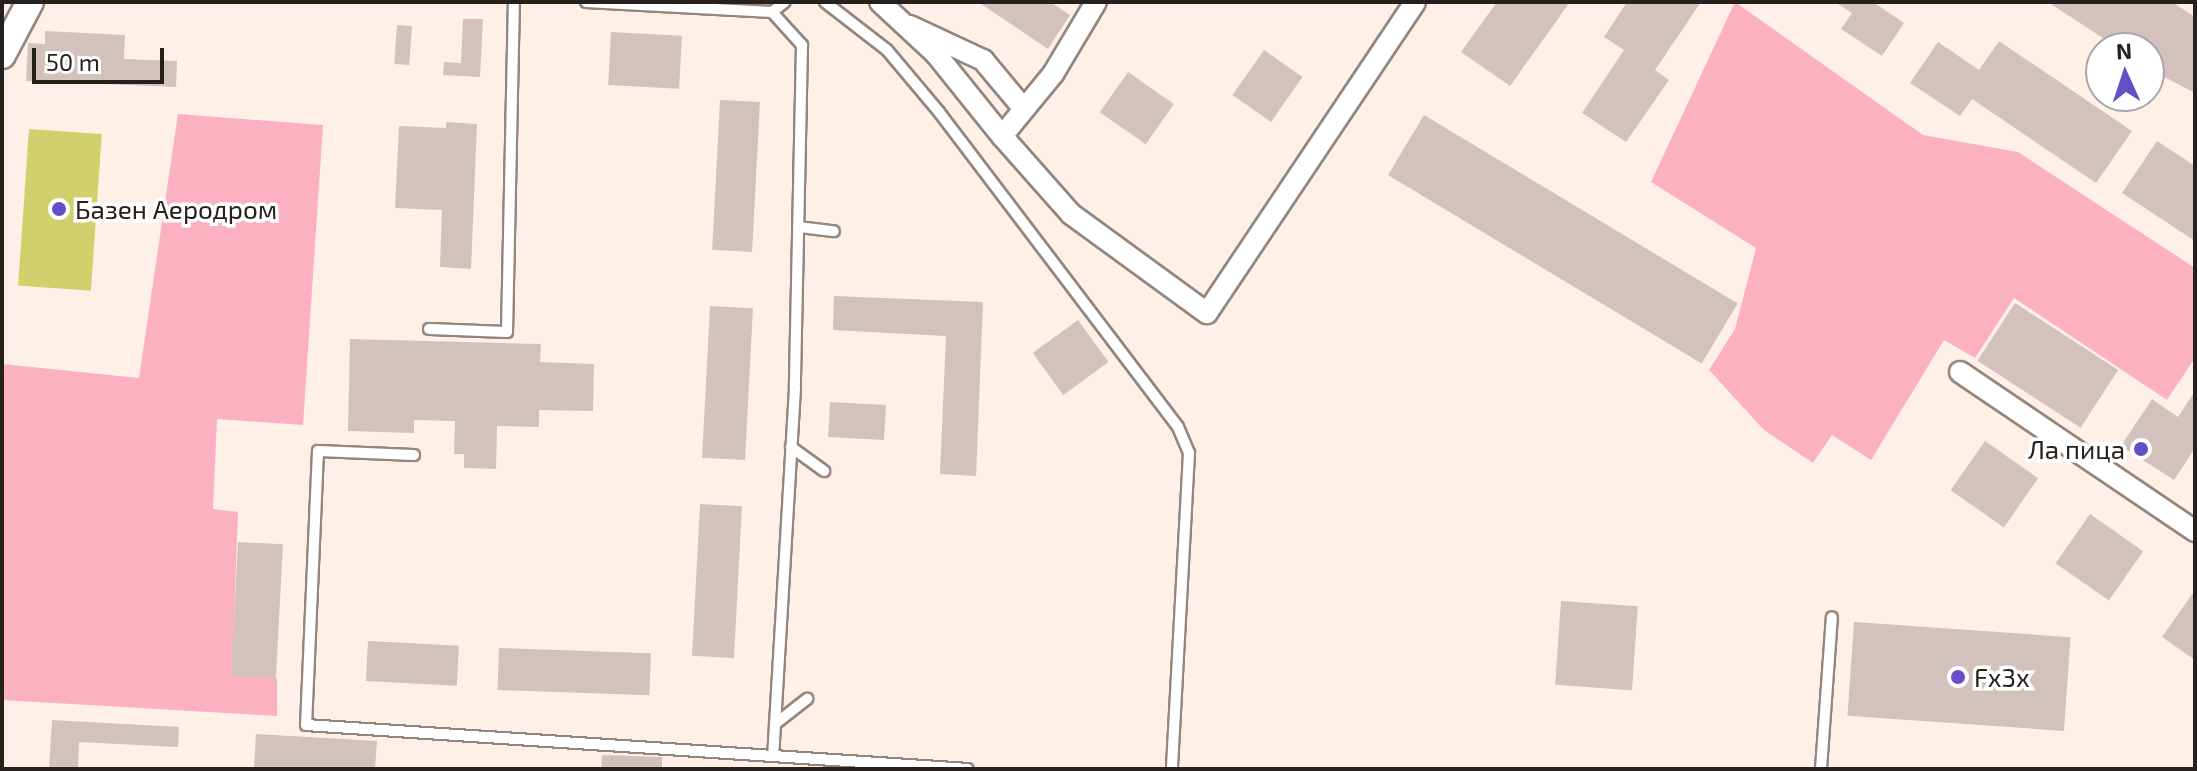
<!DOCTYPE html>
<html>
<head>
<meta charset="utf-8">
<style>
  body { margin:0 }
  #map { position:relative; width:2197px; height:771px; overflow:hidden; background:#fff0e7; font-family:"Exo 2",sans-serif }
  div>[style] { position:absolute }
  .green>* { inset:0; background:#fcb1c2 }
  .water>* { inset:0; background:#d2d06d; transform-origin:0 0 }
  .building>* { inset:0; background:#d2c1bd; transform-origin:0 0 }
  .roads { filter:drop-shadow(2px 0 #93867d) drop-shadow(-2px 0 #93867d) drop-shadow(0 2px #93867d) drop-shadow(0 -2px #93867d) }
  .service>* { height:10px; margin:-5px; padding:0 5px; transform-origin:5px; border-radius:5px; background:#fff }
  .minor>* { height:20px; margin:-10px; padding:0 10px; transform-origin:10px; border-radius:10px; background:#fff }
  .tertiary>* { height:26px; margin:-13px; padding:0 13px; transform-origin:13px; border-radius:13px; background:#fff }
  .dots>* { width:22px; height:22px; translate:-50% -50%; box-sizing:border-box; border:4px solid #fff; border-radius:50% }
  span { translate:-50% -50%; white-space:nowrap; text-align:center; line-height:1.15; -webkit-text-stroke:7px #fff; paint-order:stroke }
  .poi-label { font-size:26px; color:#27211e }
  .left { translate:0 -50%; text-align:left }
  .right { translate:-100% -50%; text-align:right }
  .frame { position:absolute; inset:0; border:4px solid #27211e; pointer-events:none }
  .north { position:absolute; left:2085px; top:32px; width:80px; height:80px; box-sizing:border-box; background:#fff; border:2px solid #a9a6a5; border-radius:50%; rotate:357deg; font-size:22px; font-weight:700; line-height:32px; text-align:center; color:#27211e }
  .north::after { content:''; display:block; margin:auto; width:28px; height:36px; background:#644fc7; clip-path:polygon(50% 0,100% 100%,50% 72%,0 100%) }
  .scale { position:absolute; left:32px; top:48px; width:132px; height:36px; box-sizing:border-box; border:4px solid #27211e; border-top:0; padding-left:10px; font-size:24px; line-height:28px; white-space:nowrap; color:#27211e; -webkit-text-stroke:6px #fff; paint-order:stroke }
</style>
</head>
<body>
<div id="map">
  <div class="green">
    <div style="clip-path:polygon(1735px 2px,1923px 135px,2018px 152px,2195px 268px,2195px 358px,2167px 400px,2014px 298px,1975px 358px,1944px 340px,1871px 460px,1832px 435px,1813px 463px,1764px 430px,1709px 370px,1735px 329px,1756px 248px,1651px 182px)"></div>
    <div style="clip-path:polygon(178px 114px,323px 125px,303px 425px,217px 419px,213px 509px,238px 512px,232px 675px,277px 678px,277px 716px,2px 700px,2px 364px,139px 378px)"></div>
  </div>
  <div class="water">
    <div style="left:29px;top:129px;width:73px;height:157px;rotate:4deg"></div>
  </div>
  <div class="building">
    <div style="clip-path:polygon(978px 2px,1050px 2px,1070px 15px,1048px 49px)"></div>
    <div style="clip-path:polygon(1497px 2px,1570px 2px,1510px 86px,1461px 52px)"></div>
    <div style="clip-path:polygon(1627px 2px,1701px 2px,1655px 70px,1669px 80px,1626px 142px,1582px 113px,1624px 50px,1604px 37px)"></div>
    <div style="clip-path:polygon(1835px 2px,1873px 2px,1904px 23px,1882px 56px,1841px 29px,1852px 13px)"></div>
    <div style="clip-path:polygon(2048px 2px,2172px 2px,2195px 17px,2195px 93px,2149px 69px,2149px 48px,2118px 48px)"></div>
    <div style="clip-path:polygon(463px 19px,483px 19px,480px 77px,443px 75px,444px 62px,461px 63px)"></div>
    <div style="left:397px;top:25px;width:15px;height:39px;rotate:4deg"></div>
    <div style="clip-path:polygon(45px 31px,125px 35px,124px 59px,177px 61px,176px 87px,26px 81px,28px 43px,45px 44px)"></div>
    <div style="left:611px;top:32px;width:71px;height:53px;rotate:3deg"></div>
    <div style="clip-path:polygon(1999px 41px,2132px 131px,2096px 183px,1972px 99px,1960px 116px,1910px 83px,1938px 42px,1979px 70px)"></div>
    <div style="left:1264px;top:50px;width:47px;height:55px;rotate:35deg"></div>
    <div style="left:1128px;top:72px;width:56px;height:49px;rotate:35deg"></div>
    <div style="left:720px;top:100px;width:40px;height:150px;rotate:3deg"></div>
    <div style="left:1424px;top:115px;width:366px;height:70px;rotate:31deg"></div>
    <div style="clip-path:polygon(446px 122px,477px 124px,471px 269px,440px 267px,442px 210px,395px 208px,399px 126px,446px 128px)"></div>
    <div style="clip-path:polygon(2157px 141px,2195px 166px,2195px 241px,2122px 193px)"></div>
    <div style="clip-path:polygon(834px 296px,983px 302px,976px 476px,940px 474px,946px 336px,833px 330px)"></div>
    <div style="left:2015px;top:303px;width:123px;height:69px;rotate:33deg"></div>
    <div style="left:710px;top:306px;width:43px;height:152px;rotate:3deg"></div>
    <div style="left:1078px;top:320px;width:52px;height:56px;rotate:54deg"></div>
    <div style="clip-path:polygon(350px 339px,541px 344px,540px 362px,594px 364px,593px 411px,539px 410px,539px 427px,497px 426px,496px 469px,464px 468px,464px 454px,454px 454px,455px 421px,414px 420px,414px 433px,348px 431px)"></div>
    <div style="clip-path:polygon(2195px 391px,2195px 448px,2174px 480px,2121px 446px,2152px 399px,2178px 417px)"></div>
    <div style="left:830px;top:402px;width:56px;height:35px;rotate:3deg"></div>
    <div style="left:1985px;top:441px;width:65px;height:60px;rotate:35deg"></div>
    <div style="left:700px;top:504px;width:42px;height:152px;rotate:3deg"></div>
    <div style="left:2090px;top:514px;width:65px;height:60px;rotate:35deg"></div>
    <div style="left:238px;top:542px;width:45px;height:134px;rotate:3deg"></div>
    <div style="clip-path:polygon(2195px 590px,2195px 660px,2162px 637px)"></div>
    <div style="left:1561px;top:601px;width:77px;height:84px;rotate:4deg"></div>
    <div style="left:1854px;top:622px;width:217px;height:94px;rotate:4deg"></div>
    <div style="left:368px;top:641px;width:91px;height:40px;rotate:3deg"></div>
    <div style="left:499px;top:648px;width:152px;height:42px;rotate:2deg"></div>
    <div style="clip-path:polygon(52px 720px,179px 727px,178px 747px,79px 742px,78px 769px,49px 769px)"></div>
    <div style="clip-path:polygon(256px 734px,377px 741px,375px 769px,254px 769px)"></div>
    <div style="clip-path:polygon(602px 755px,662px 757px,662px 769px,601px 769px)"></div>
  </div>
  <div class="roads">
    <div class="service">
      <div style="left:586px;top:2px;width:186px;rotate:3.1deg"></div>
      <div style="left:772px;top:12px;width:45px;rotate:47.7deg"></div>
      <div style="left:802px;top:45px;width:343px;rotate:91.2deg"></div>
      <div style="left:795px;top:388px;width:367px;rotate:93.4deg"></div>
      <div style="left:825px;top:2px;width:78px;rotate:37.7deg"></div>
      <div style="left:887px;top:50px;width:81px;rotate:50deg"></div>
      <div style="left:939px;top:112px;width:395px;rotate:52.8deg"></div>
      <div style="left:1178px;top:427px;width:28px;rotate:67deg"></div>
      <div style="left:1189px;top:453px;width:316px;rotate:93.1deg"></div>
      <div style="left:772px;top:12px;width:16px;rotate:-38deg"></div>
      <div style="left:799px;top:227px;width:35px;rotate:7deg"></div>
      <div style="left:429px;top:329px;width:78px;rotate:2.2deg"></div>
      <div style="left:507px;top:332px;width:330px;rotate:-88.8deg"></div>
      <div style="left:791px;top:447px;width:41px;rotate:36deg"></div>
      <div style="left:414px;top:455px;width:96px;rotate:-177.6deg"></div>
      <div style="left:318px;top:451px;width:274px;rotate:92.5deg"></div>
      <div style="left:306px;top:725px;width:663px;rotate:3.8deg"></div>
      <div style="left:775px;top:724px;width:41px;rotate:-38deg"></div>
      <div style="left:1821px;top:769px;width:152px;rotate:-85.9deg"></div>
    </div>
    <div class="minor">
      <div style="left:880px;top:2px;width:76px;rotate:42.9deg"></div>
      <div style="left:936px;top:54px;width:105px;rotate:51.2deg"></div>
      <div style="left:1096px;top:2px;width:84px;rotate:120.8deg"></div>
      <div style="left:1053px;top:74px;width:80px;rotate:129.4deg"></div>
      <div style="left:1002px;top:136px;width:104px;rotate:48.5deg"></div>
      <div style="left:1071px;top:214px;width:168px;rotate:36.1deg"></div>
      <div style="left:1207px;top:313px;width:374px;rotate:-56.2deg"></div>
      <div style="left:910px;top:26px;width:81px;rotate:25deg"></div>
      <div style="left:983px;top:60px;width:64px;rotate:50.1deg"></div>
      <div style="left:1960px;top:372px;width:284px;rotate:34.1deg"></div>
    </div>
    <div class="tertiary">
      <div style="left:2px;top:55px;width:60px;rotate:-62.2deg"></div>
    </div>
  </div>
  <div class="dots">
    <div style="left:59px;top:209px;background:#644fc7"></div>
    <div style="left:2141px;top:449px;background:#644fc7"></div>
    <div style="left:1958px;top:677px;background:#644fc7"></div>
  </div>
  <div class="poi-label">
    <span class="left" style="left:75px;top:209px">Базен Аеродром</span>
    <span class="right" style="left:2125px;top:449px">Ла пица</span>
    <span class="left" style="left:1974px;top:677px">Fx3x</span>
  </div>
  <div class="frame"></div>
  <div class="north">N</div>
  <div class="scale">50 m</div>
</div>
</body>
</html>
